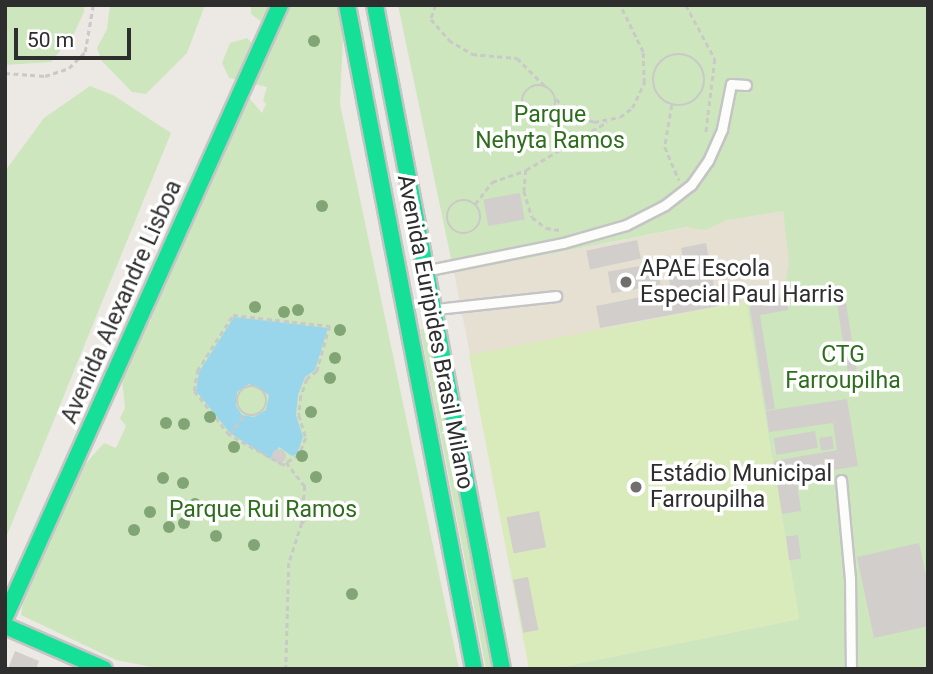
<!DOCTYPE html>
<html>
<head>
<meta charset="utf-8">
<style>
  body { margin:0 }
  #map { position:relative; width:933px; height:674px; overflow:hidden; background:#ece8e4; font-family:Roboto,sans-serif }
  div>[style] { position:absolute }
  .education>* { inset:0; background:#e6e0d3; transform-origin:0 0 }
  .green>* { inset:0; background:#cee6be; transform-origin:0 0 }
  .pitch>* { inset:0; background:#d9eabb }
  .water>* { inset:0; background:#99d6ec }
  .building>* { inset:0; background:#d1cecb; transform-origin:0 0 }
  .round { border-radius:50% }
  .path>* { height:2.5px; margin-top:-1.25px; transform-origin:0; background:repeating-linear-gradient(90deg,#c9c9c8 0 5px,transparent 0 8.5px) }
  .path>.ring { margin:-1.25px; padding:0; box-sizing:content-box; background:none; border:2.5px solid #c9c9c8; border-radius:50% }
  .roads { filter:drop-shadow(2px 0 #c5c4c5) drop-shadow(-2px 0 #c5c4c5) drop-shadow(0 2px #c5c4c5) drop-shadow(0 -2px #c5c4c5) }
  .lane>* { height:9px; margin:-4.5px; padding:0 4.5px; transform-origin:4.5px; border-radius:4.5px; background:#fcfcfb }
  .fast>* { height:16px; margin:-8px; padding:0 8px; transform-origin:8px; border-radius:8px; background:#16e098 }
  .trees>* { width:12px; height:12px; margin:-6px; border-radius:50%; background:#82a575 }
  .dots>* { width:19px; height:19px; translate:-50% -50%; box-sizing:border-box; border:4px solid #fff; border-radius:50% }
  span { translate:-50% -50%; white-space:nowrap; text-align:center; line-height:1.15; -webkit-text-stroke:7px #fff; paint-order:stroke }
  .park-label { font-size:23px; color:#2c6e1b }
  .poi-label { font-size:23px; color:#2e2e2e }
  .left { translate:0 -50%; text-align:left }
  .street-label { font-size:23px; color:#2e2e2e }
  .frame { position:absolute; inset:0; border:7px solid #2e2e2e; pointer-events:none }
  .scale { position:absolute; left:14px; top:28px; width:117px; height:32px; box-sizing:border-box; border:4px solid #2e2e2e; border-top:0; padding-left:9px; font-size:21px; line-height:24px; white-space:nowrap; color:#2e2e2e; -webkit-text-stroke:5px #fff; paint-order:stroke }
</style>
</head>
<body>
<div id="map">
  <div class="education">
    <div style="left:782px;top:209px;width:84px;height:334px;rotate:79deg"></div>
  </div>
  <div class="green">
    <div style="clip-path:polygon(5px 5px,84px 5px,84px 12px,74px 34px,51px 62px,5px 65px)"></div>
    <div style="clip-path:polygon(110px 5px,205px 5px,187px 53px,146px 94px,132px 92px,102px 61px,97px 48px,107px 29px)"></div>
    <div style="clip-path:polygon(251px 5px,336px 5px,344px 11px,340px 104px,459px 669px,162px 669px,116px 660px,21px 615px,25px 587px,78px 472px,104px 443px,116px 448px,126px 426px,120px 418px,125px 408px,122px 380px,136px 334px,151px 321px,151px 294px,243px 91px,262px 113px,266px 104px,263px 101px,267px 87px,229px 78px,222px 63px,230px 43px,247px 38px,259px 50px,266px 25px,251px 14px)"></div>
    <div style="clip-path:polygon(398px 5px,928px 5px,928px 669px,552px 669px,799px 619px,746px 301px,784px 293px,789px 262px,783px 211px,727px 220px,705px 230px,687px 227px,454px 273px)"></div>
    <div style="clip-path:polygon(90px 86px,113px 95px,171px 133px,5px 540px,5px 171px,44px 118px)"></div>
    <div style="left:429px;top:328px;width:347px;height:9px;rotate:79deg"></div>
  </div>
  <div class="pitch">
    <div style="clip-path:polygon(746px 301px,799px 619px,552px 669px,529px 669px,469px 355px)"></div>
  </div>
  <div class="water">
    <div style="clip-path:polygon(evenodd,234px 317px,328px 328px,315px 370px,305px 377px,298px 395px,296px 415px,303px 437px,297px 454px,292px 456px,279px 447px,270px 459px,230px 433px,196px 391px,199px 372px,234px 317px,249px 384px,269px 395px,266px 410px,254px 417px,242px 415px,236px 406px,237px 392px,249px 384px)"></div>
  </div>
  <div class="building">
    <div style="left:520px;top:193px;width:27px;height:37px;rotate:80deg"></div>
    <div style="left:637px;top:240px;width:19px;height:52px;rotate:78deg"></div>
    <div style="clip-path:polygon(706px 243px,714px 286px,736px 282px,740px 302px,600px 328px,596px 306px,671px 291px,669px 278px,686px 275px,681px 248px)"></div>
    <div style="left:657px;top:263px;width:22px;height:50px;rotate:80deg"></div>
    <div style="clip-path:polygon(786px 296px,788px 310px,760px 315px,775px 409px,766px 410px,749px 302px)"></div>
    <div style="left:846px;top:303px;width:69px;height:9px;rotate:81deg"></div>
    <div style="clip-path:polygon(847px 399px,858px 466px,796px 476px,801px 511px,782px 514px,774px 461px,837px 450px,833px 423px,769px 432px,766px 411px)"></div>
    <div style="left:815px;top:431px;width:17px;height:42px;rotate:80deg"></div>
    <div style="left:832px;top:436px;width:13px;height:13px;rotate:81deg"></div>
    <div class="round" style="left:272px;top:449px;width:14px;height:14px"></div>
    <div style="left:539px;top:511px;width:37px;height:33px;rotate:79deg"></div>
    <div style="left:798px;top:535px;width:24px;height:12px;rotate:83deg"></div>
    <div style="clip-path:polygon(919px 543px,928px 585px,928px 626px,874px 638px,857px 557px)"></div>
    <div style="left:528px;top:577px;width:54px;height:15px;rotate:79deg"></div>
    <div style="clip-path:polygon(15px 651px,39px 661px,36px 669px,8px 669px)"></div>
  </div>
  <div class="path">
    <div style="left:436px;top:5px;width:15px;rotate:110deg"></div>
    <div style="left:431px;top:19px;width:28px;rotate:49deg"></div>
    <div style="left:449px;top:40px;width:27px;rotate:31deg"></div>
    <div style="left:472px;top:54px;width:45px;rotate:5.1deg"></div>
    <div style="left:517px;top:58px;width:41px;rotate:45deg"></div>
    <div style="left:686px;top:5px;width:61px;rotate:61.8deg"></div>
    <div style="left:715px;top:59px;width:75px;rotate:96.9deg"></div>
    <div class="ring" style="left:653px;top:54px;width:49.5px;height:49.5px"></div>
    <div style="left:5px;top:73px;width:40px;rotate:4.3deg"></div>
    <div style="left:45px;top:76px;width:25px;rotate:-18deg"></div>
    <div style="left:69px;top:68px;width:23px;rotate:-45deg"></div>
    <div style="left:85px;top:52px;width:48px;rotate:-80.3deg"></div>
    <div class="ring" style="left:522px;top:85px;width:31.5px;height:31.5px"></div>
    <div style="left:556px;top:99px;width:23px;rotate:43deg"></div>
    <div style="left:573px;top:115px;width:22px;rotate:18deg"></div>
    <div style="left:594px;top:122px;width:26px;rotate:-11deg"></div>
    <div style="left:620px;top:117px;width:15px;rotate:-37deg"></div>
    <div style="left:632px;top:108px;width:28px;rotate:-64deg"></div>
    <div style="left:644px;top:83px;width:31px;rotate:-92deg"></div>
    <div style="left:643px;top:52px;width:52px;rotate:-116.1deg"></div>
    <div style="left:672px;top:105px;width:43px;rotate:99.5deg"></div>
    <div style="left:665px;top:147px;width:36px;rotate:67deg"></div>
    <div style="left:526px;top:170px;width:21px;rotate:95deg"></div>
    <div style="left:524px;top:191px;width:27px;rotate:73deg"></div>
    <div style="left:532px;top:217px;width:18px;rotate:38deg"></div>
    <div style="left:546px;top:228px;width:14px;rotate:8deg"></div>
    <div class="ring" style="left:447px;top:200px;width:31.5px;height:31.5px"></div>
    <div style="left:475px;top:204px;width:28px;rotate:-52deg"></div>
    <div style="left:492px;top:182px;width:36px;rotate:-19deg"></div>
    <div style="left:526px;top:170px;width:94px;rotate:-30.7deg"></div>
    <div style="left:233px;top:315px;width:98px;rotate:6.5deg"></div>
    <div style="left:330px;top:326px;width:47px;rotate:106.1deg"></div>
    <div style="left:317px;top:371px;width:13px;rotate:141deg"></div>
    <div style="left:307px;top:379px;width:18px;rotate:109deg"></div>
    <div style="left:301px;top:396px;width:19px;rotate:96deg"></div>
    <div style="left:299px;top:415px;width:24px;rotate:73deg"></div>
    <div style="left:306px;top:438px;width:18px;rotate:112deg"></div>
    <div style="left:299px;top:455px;width:19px;rotate:148deg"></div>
    <div style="left:283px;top:465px;width:62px;rotate:-150.9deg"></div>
    <div style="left:229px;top:435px;width:56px;rotate:-128.5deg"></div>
    <div style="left:194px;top:391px;width:20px;rotate:-81deg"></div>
    <div style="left:197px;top:371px;width:67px;rotate:-57.3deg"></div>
    <div class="ring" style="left:237px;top:386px;width:27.5px;height:27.5px"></div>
    <div style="left:230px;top:434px;width:25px;rotate:-53deg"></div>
    <div style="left:286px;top:462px;width:31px;rotate:52deg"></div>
    <div style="left:305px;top:486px;width:37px;rotate:95deg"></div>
    <div style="left:302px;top:523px;width:42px;rotate:108deg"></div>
    <div style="left:289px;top:563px;width:106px;rotate:91.6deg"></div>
    <div style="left:302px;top:523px;width:22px;rotate:-51deg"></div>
    <div style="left:316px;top:506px;width:38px;rotate:-6deg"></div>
  </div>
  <div class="roads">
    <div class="lane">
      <div style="left:429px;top:270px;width:137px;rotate:-11.4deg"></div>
      <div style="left:563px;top:243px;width:66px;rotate:-15.9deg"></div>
      <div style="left:626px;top:225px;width:44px;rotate:-27.1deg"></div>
      <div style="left:665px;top:205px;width:33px;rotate:-38deg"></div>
      <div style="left:691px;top:185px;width:29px;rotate:-55deg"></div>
      <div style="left:708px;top:161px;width:35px;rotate:-66deg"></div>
      <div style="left:722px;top:129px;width:46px;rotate:-78.7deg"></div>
      <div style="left:731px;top:84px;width:15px;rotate:4deg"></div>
      <div style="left:436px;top:309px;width:121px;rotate:-6.2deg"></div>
      <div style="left:841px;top:480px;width:98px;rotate:84.8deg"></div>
      <div style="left:850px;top:578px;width:91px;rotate:89.4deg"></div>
    </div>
    <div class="fast">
      <div style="left:347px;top:5px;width:676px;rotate:79.17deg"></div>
      <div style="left:375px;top:5px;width:676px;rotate:79.17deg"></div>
      <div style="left:5px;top:617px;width:671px;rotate:-65.8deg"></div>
      <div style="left:5px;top:626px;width:108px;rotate:23.5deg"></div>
    </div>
  </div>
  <div class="trees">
    <div style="left:314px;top:41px"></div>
    <div style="left:322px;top:206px"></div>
    <div style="left:255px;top:307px"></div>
    <div style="left:298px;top:310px"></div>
    <div style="left:284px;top:312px"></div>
    <div style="left:340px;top:330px"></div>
    <div style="left:335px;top:358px"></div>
    <div style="left:330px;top:378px"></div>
    <div style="left:311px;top:412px"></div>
    <div style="left:210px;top:417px"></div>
    <div style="left:166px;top:423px"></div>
    <div style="left:184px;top:424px"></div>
    <div style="left:234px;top:447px"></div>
    <div style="left:302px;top:456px"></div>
    <div style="left:316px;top:477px"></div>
    <div style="left:163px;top:478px"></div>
    <div style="left:183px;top:483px"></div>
    <div style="left:195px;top:504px"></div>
    <div style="left:150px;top:512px"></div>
    <div style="left:184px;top:523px"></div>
    <div style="left:169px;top:527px"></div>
    <div style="left:134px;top:530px"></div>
    <div style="left:216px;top:536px"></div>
    <div style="left:254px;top:545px"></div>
    <div style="left:352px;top:594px"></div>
  </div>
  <div class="dots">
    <div style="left:626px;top:282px;background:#706f6e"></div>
    <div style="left:636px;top:487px;background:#706f6e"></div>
  </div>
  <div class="park-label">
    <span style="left:550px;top:128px">Parque<br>Nehyta Ramos</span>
    <span style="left:843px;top:368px">CTG<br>Farroupilha</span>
    <span style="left:263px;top:510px">Parque Rui Ramos</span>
  </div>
  <div class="poi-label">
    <span class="left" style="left:640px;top:282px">APAE Escola<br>Especial Paul Harris</span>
    <span class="left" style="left:650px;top:487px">Estádio Municipal<br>Farroupilha</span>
  </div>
  <div class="street-label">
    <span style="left:122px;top:302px;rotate:-66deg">Avenida Alexandre Lisboa</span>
    <span style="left:435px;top:332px;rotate:79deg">Avenida Euripides Brasil Milano</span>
  </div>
  <div class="frame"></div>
  <div class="scale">50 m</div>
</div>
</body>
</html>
